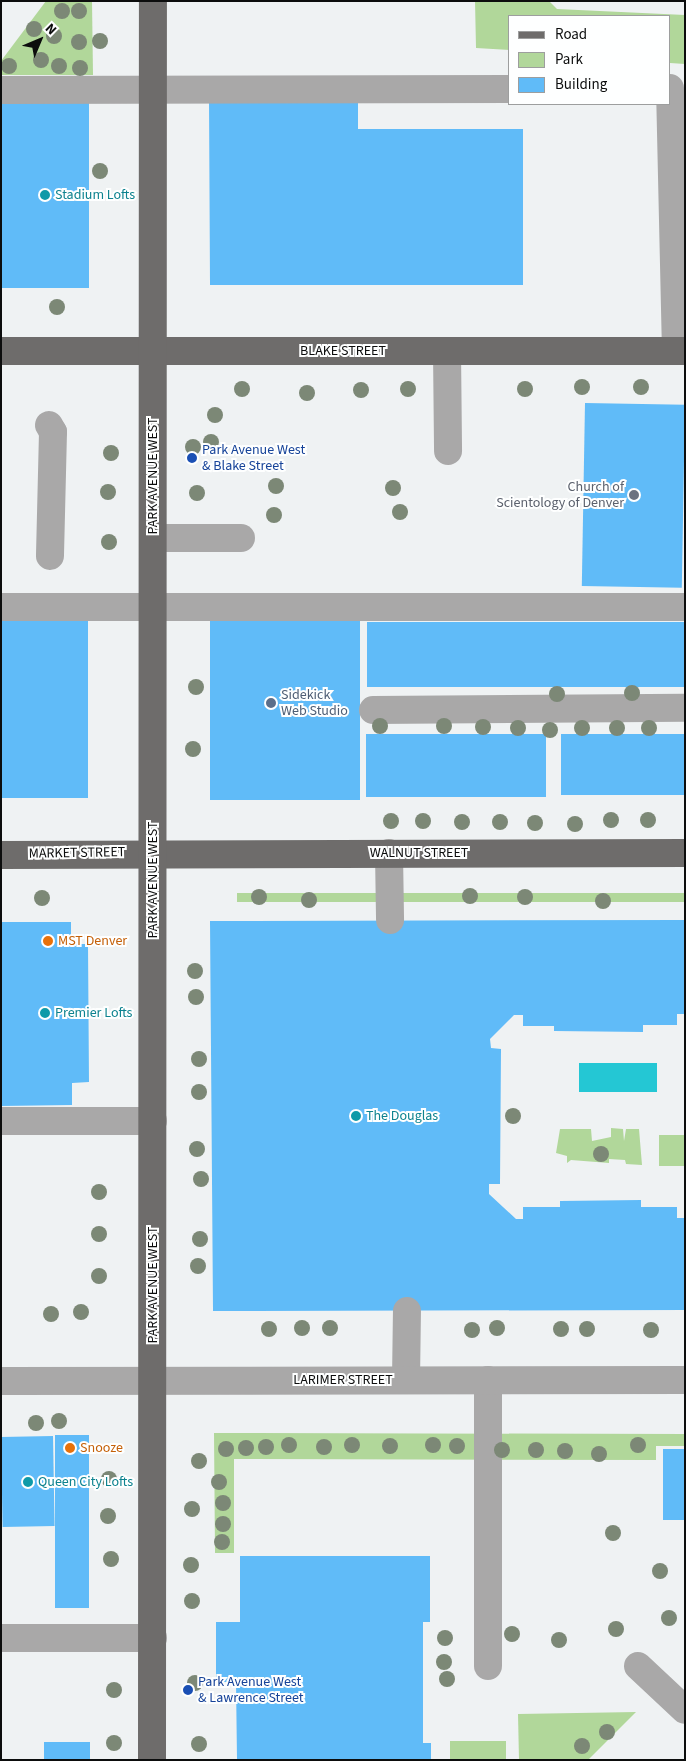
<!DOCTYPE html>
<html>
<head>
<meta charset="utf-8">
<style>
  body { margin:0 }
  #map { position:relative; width:686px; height:1761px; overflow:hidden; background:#eff2f3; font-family:"Source Sans 3",sans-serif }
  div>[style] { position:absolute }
  .green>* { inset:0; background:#b1d79a; transform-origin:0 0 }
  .water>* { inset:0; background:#24c7d4; transform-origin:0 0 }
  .building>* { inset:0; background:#60bbf8; transform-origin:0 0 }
  .minor>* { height:28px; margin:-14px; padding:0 14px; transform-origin:14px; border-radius:14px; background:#a9a8a8 }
  .major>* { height:28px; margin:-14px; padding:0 14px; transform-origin:14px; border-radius:14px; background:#6e6c6b }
  .trees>* { width:16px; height:16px; margin:-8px; border-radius:50%; background:#7c8876 }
  .dots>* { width:14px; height:14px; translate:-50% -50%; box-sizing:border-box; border:2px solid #feffff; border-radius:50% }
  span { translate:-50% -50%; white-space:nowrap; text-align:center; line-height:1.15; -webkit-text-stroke:4px #feffff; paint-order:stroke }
  .culture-label { font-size:14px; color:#0d838f }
  .left { translate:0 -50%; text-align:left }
  .street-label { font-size:14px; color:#0c0d0d }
  .transit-label { font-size:14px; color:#164399 }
  .worship-label { font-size:14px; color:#5b616d }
  .right { translate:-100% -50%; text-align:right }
  .service-label { font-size:14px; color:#4e5e75 }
  .food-label { font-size:14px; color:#c56008 }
  .frame { position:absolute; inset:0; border:2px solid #0c0d0d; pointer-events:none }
  .legend { position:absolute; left:508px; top:15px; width:162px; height:90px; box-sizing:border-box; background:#feffff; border:1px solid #9d9e9e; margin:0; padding:6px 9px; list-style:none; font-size:15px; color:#0c0d0d }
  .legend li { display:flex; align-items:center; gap:10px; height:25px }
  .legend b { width:25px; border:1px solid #9d9e9e }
  .north { position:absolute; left:15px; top:15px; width:50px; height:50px; -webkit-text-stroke:4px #feffff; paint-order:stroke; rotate:45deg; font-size:14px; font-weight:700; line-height:20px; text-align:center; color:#0c0d0d }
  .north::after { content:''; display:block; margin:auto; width:18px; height:22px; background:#0c0d0d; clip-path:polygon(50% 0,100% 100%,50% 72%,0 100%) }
</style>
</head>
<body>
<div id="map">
  <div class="green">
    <div style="clip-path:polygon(46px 1px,92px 1px,93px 75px,1px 75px,1px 61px)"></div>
    <div style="clip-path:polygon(475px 1px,549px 1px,557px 9px,685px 15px,685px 64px,670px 63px,670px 16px,510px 16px,510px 50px,476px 48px)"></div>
    <div style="left:685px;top:893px;width:9px;height:448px;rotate:90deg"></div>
    <div style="clip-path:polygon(611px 1128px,623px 1129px,624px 1141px,626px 1129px,639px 1129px,642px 1165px,626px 1164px,625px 1160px,609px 1159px,609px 1163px,571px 1160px,567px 1163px,567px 1156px,556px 1153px,560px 1129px,591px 1129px,592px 1141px,611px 1137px)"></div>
    <div style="left:659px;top:1135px;width:26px;height:31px"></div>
    <div style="clip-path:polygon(214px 1433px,685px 1434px,685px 1446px,656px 1446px,656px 1460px,234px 1459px,234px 1553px,215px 1553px)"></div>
    <div style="clip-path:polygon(636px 1712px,588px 1760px,519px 1760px,518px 1714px)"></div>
    <div style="left:506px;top:1741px;width:19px;height:56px;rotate:90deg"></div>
  </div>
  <div class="water">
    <div style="left:579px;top:1063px;width:78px;height:29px"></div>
  </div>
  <div class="building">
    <div style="clip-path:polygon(209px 99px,358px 99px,358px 129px,523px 129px,523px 285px,210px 285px)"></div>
    <div style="left:1px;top:102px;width:88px;height:186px"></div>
    <div style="left:585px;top:403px;width:100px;height:183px;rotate:1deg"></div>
    <div style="left:1px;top:615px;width:87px;height:183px"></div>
    <div style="left:210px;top:615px;width:150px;height:185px"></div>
    <div style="left:367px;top:622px;width:318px;height:65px"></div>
    <div style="left:366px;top:734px;width:180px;height:63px"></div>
    <div style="left:685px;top:734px;width:61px;height:124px;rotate:90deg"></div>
    <div style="clip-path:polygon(685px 920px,685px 1014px,677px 1014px,677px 1025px,643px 1025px,643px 1032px,554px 1031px,554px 1026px,523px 1026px,523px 1015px,514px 1015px,490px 1039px,491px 1048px,501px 1049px,500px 1184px,489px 1184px,489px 1194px,516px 1219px,523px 1219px,523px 1207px,560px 1207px,560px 1201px,641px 1200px,641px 1207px,677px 1207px,677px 1218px,685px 1218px,685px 1310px,213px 1311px,210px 921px)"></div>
    <div style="clip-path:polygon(1px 922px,71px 922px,71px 944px,88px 944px,89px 1082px,72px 1083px,72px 1105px,1px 1106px)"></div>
    <div style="left:55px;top:1435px;width:34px;height:173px"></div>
    <div style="left:53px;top:1436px;width:90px;height:52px;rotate:89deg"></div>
    <div style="left:663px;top:1449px;width:22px;height:71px"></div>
    <div style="clip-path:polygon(240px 1556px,430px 1556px,430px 1622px,423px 1622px,423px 1743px,431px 1743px,431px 1760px,237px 1760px,236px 1682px,216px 1682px,216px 1622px,240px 1622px)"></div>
    <div style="left:44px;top:1742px;width:46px;height:18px"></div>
  </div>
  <div class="minor">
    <div style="left:670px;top:88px;width:263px;rotate:88.7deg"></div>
    <div style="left:1px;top:90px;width:509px;rotate:-0.11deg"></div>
    <div style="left:447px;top:351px;width:100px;rotate:89.4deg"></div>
    <div style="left:49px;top:425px;width:8px;rotate:60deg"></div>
    <div style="left:53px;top:432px;width:124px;rotate:91.4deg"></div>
    <div style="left:153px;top:538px;width:88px"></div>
    <div style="left:1px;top:607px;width:684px"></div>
    <div style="left:373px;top:710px;width:312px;rotate:-0.4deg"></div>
    <div style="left:389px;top:853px;width:67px;rotate:89.1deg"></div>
    <div style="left:1px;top:1121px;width:152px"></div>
    <div style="left:406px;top:1380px;width:69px;rotate:-89.2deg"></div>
    <div style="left:488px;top:1380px;width:286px;rotate:90deg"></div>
    <div style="left:1px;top:1381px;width:684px;rotate:-0.08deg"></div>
    <div style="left:1px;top:1638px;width:152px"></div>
    <div style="left:638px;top:1666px;width:64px;rotate:43.1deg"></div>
  </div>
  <div class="major">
    <div style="left:1px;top:351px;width:684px"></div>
    <div style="left:1px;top:855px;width:684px;rotate:-0.17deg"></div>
    <div style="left:152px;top:1760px;width:1759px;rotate:-89.97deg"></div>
  </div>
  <div class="trees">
    <div style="left:62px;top:11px"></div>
    <div style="left:79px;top:11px"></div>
    <div style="left:34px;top:29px"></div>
    <div style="left:54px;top:36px"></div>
    <div style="left:100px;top:41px"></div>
    <div style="left:79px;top:42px"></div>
    <div style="left:41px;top:60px"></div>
    <div style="left:9px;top:66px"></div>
    <div style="left:59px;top:66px"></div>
    <div style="left:80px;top:68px"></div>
    <div style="left:100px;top:171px"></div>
    <div style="left:57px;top:307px"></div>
    <div style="left:582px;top:387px"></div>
    <div style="left:641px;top:387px"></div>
    <div style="left:242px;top:389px"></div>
    <div style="left:408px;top:389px"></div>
    <div style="left:525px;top:389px"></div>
    <div style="left:361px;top:390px"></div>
    <div style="left:307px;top:393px"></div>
    <div style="left:215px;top:415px"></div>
    <div style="left:211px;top:442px"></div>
    <div style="left:193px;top:447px"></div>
    <div style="left:111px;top:453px"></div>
    <div style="left:276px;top:486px"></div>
    <div style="left:393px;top:488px"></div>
    <div style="left:108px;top:492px"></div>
    <div style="left:197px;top:493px"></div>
    <div style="left:400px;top:512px"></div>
    <div style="left:274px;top:515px"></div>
    <div style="left:109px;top:542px"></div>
    <div style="left:196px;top:687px"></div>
    <div style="left:632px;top:693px"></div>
    <div style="left:557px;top:694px"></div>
    <div style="left:380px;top:726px"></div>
    <div style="left:444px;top:726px"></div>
    <div style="left:483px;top:727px"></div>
    <div style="left:518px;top:728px"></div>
    <div style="left:582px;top:728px"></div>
    <div style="left:617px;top:728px"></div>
    <div style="left:649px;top:728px"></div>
    <div style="left:550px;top:730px"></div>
    <div style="left:193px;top:749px"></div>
    <div style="left:611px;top:820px"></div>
    <div style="left:648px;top:820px"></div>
    <div style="left:391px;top:821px"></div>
    <div style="left:423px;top:821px"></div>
    <div style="left:462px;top:822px"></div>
    <div style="left:500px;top:822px"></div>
    <div style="left:535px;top:823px"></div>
    <div style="left:575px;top:824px"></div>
    <div style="left:470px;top:896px"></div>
    <div style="left:259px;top:897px"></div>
    <div style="left:525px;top:897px"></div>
    <div style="left:42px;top:898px"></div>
    <div style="left:309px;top:900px"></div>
    <div style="left:603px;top:901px"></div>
    <div style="left:195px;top:971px"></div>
    <div style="left:196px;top:997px"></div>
    <div style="left:199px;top:1059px"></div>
    <div style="left:199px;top:1092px"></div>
    <div style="left:513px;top:1116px"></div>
    <div style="left:197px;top:1149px"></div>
    <div style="left:601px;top:1154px"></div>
    <div style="left:201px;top:1179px"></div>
    <div style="left:99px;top:1192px"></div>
    <div style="left:99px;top:1234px"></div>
    <div style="left:200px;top:1239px"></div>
    <div style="left:198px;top:1266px"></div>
    <div style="left:99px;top:1276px"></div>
    <div style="left:81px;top:1312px"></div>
    <div style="left:51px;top:1314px"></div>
    <div style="left:302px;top:1328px"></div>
    <div style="left:330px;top:1328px"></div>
    <div style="left:497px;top:1328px"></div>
    <div style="left:269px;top:1329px"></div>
    <div style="left:561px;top:1329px"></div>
    <div style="left:587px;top:1329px"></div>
    <div style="left:472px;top:1330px"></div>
    <div style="left:651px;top:1330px"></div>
    <div style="left:59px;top:1421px"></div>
    <div style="left:36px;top:1423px"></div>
    <div style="left:289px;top:1445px"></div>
    <div style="left:352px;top:1445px"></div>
    <div style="left:433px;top:1445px"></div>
    <div style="left:638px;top:1445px"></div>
    <div style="left:390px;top:1446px"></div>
    <div style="left:457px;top:1446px"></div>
    <div style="left:266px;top:1447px"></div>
    <div style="left:324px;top:1447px"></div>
    <div style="left:246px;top:1448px"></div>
    <div style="left:226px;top:1449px"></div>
    <div style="left:502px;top:1450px"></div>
    <div style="left:536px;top:1450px"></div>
    <div style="left:565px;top:1451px"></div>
    <div style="left:599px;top:1454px"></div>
    <div style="left:199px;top:1461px"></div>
    <div style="left:109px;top:1479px"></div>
    <div style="left:219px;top:1482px"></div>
    <div style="left:223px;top:1503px"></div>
    <div style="left:192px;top:1509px"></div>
    <div style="left:108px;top:1516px"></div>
    <div style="left:223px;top:1524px"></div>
    <div style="left:613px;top:1533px"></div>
    <div style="left:222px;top:1542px"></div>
    <div style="left:111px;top:1559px"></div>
    <div style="left:191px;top:1565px"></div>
    <div style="left:660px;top:1571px"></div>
    <div style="left:192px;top:1601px"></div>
    <div style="left:669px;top:1618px"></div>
    <div style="left:616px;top:1629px"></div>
    <div style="left:512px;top:1634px"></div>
    <div style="left:445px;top:1638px"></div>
    <div style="left:559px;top:1640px"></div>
    <div style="left:444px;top:1662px"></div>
    <div style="left:447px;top:1679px"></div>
    <div style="left:195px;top:1683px"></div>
    <div style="left:114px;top:1690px"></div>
    <div style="left:607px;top:1732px"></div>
    <div style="left:114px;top:1743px"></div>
    <div style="left:199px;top:1744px"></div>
    <div style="left:582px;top:1746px"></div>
  </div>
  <div class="dots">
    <div style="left:45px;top:195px;background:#0f9aa8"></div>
    <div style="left:192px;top:458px;background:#1a4fb4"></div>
    <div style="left:634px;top:495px;background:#6b7280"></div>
    <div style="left:271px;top:703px;background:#5c6f8a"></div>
    <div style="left:48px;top:941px;background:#e8710a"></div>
    <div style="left:45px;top:1013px;background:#0f9aa8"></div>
    <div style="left:356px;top:1116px;background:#0f9aa8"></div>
    <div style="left:70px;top:1448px;background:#e8710a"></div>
    <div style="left:28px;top:1482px;background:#0f9aa8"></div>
    <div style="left:188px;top:1690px;background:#1a4fb4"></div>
  </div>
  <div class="culture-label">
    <span class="left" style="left:55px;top:195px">Stadium Lofts</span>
    <span class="left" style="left:55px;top:1013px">Premier Lofts</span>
    <span class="left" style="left:366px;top:1116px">The Douglas</span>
    <span class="left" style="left:38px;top:1482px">Queen City Lofts</span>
  </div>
  <div class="street-label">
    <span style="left:343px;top:351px">BLAKE STREET</span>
    <span style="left:153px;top:476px;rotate:-90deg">PARK AVENUE WEST</span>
    <span style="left:77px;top:853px;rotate:-1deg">MARKET STREET</span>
    <span style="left:419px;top:853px">WALNUT STREET</span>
    <span style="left:153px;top:880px;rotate:-90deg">PARK AVENUE WEST</span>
    <span style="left:153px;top:1285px;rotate:-90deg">PARK AVENUE WEST</span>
    <span style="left:343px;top:1380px">LARIMER STREET</span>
  </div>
  <div class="transit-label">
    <span class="left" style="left:202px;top:458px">Park Avenue West<br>&amp; Blake Street</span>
    <span class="left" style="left:198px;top:1690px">Park Avenue West<br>&amp; Lawrence Street</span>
  </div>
  <div class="worship-label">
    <span class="right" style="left:624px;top:495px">Church of<br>Scientology of Denver</span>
  </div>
  <div class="service-label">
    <span class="left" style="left:281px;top:703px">Sidekick<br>Web Studio</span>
  </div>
  <div class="food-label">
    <span class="left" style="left:58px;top:941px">MST Denver</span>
    <span class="left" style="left:80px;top:1448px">Snooze</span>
  </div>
  <div class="frame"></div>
  <ul class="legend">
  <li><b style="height:6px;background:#6e6c6b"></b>Road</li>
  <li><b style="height:14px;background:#b1d79a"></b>Park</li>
  <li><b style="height:14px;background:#60bbf8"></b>Building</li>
  </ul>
  <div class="north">N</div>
</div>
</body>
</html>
